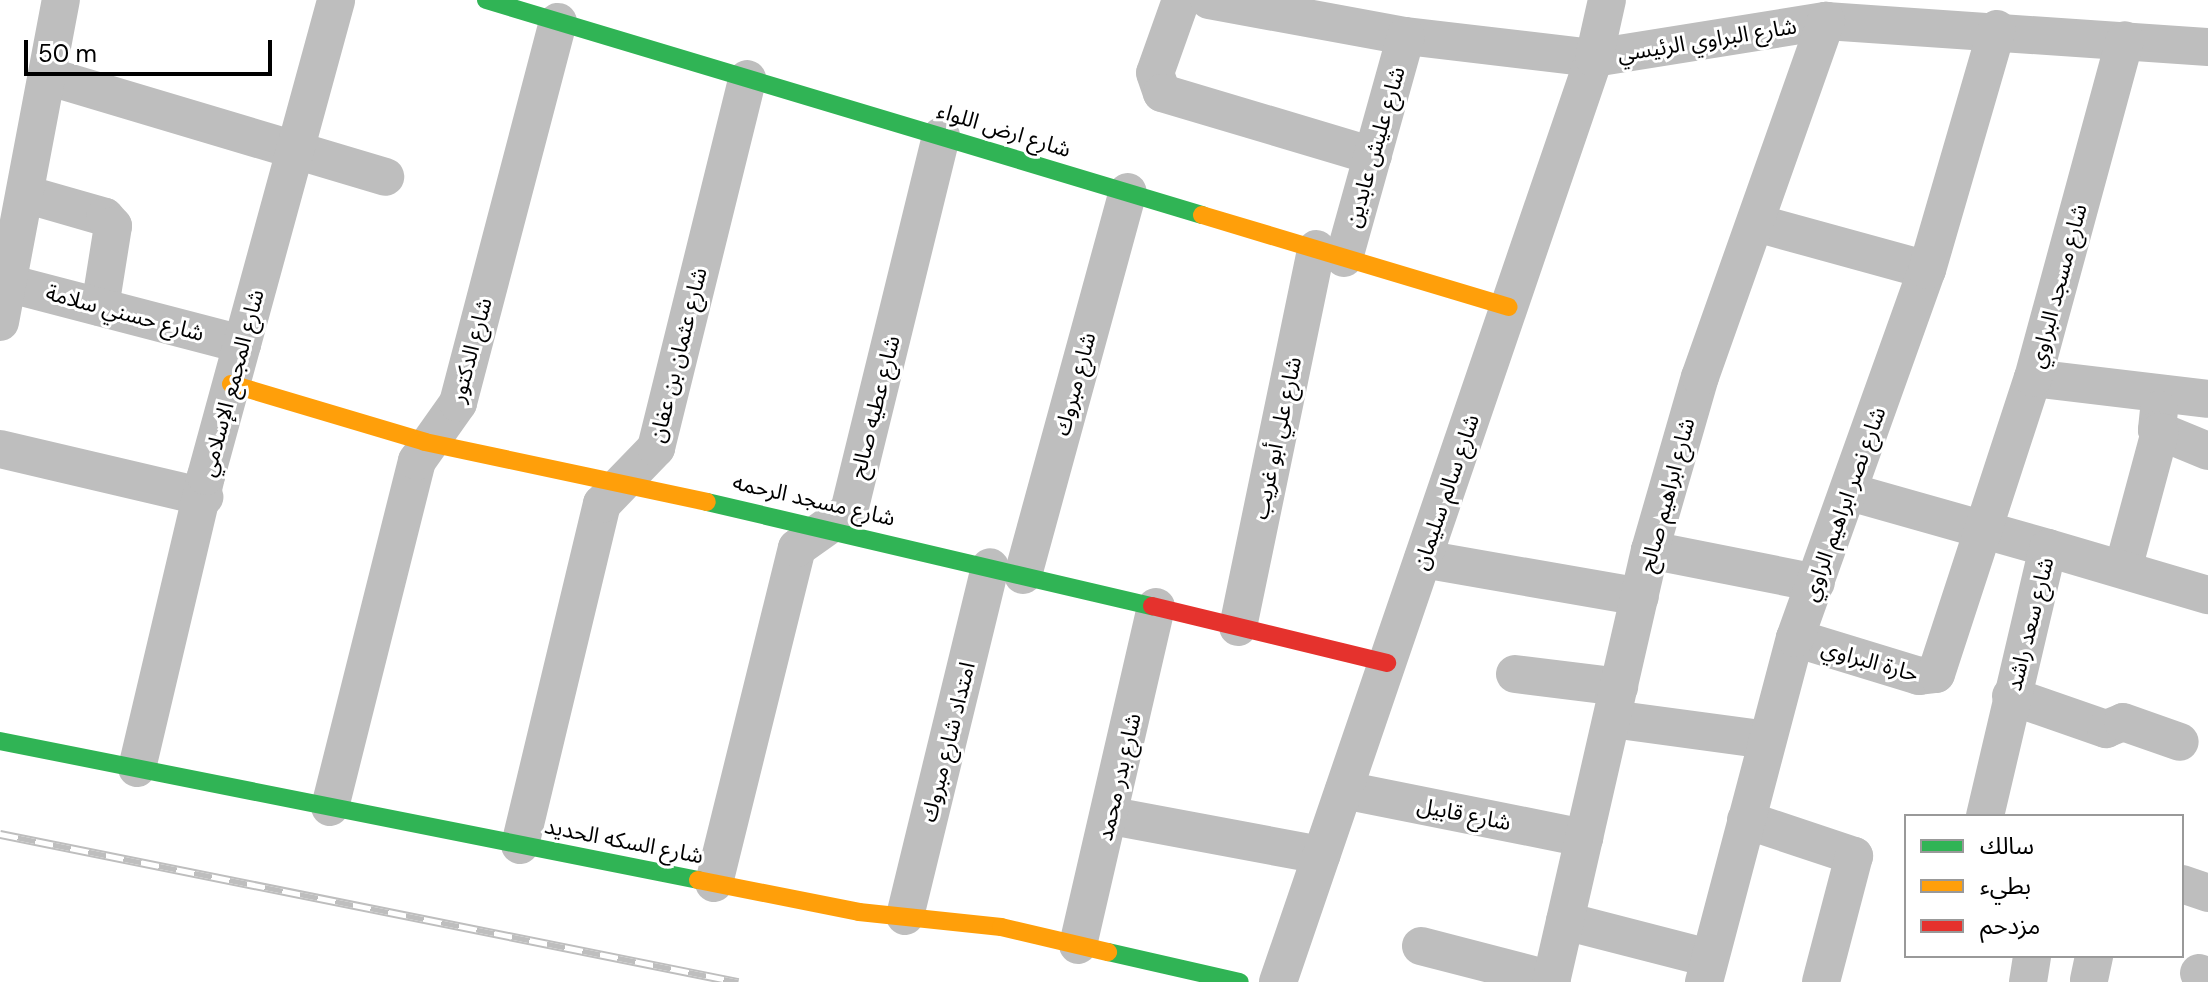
<!DOCTYPE html>
<html>
<head>
<meta charset="utf-8">
<style>
  body { margin:0 }
  #map { position:relative; width:2208px; height:982px; overflow:hidden; background:#fff; font-family:"DM Sans","Noto Sans Arabic",sans-serif }
  div>[style] { position:absolute }
  .street>* { height:38px; margin:-19px; padding:0 19px; transform-origin:19px; border-radius:19px; background:#bebebe }
  .fast>* { height:18px; margin:-9px; padding:0 9px; transform-origin:9px; border-radius:9px; background:#30b455 }
  .slow>* { height:18px; margin:-9px; padding:0 9px; transform-origin:9px; border-radius:9px; background:#ff9f0a }
  .jam>* { height:18px; margin:-9px; padding:0 9px; transform-origin:9px; border-radius:9px; background:#e5322d }
  .rail>* { height:9px; margin-top:-4.5px; transform-origin:0; background:repeating-linear-gradient(90deg,#fff 0 18px,#bebebe 0 36px); box-sizing:border-box; border-block:2px solid #bebebe }
  span { translate:-50% -50%; white-space:nowrap; text-align:center; line-height:1.15; -webkit-text-stroke:6px #fff; paint-order:stroke }
  .street-label { font-size:22px; color:#000 }
  .legend { position:absolute; left:1904px; top:814px; width:280px; height:144px; box-sizing:border-box; background:#fff; border:2px solid #999; margin:0; padding:10px 14px; list-style:none; font-size:24px; color:#000 }
  .legend li { display:flex; align-items:center; gap:16px; height:40px }
  .legend b { width:40px; border:2px solid #999 }
  .scale { position:absolute; left:24px; top:40px; width:248px; height:36px; box-sizing:border-box; border:4px solid #000; border-top:0; padding-left:10px; font-size:24px; line-height:28px; white-space:nowrap; color:#000; -webkit-text-stroke:6px #fff; paint-order:stroke }
</style>
</head>
<body>
<div id="map">
  <div class="street">
    <div style="left:1181px;top:0;width:77px;rotate:109.6deg"></div>
    <div style="left:1155px;top:73px;width:21px;rotate:71deg"></div>
    <div style="left:1162px;top:93px;width:220px;rotate:16.6deg"></div>
    <div style="left:1209px;top:0;width:200px;rotate:10.4deg"></div>
    <div style="left:1406px;top:36px;width:189px;rotate:6.7deg"></div>
    <div style="left:1594px;top:58px;width:235px;rotate:-9.1deg"></div>
    <div style="left:1826px;top:21px;width:383px;rotate:3.9deg"></div>
    <div style="left:47px;top:76px;width:353px;rotate:16.6deg"></div>
    <div style="left:25px;top:194px;width:83px;rotate:16deg"></div>
    <div style="left:105px;top:217px;width:12px;rotate:48deg"></div>
    <div style="left:113px;top:226px;width:82px;rotate:99.1deg"></div>
    <div style="left:1760px;top:224px;width:173px;rotate:15.4deg"></div>
    <div style="left:1344px;top:258px;width:230px;rotate:-74.4deg"></div>
    <div style="left:7px;top:283px;width:243px;rotate:14.6deg"></div>
    <div style="left:0;top:322px;width:328px;rotate:-79.3deg"></div>
    <div style="left:2033px;top:378px;width:176px;rotate:6.8deg"></div>
    <div style="left:2159px;top:410px;width:20px;rotate:96deg"></div>
    <div style="left:2157px;top:430px;width:55px;rotate:22.4deg"></div>
    <div style="left:0;top:449px;width:210px;rotate:13.2deg"></div>
    <div style="left:1850px;top:492px;width:206px;rotate:15.8deg"></div>
    <div style="left:1650px;top:550px;width:169px;rotate:11.2deg"></div>
    <div style="left:1423px;top:559px;width:220px;rotate:9.9deg"></div>
    <div style="left:2123px;top:569px;width:142px;rotate:-74.9deg"></div>
    <div style="left:1023px;top:575px;width:397px;rotate:-74.7deg"></div>
    <div style="left:1238px;top:627px;width:386px;rotate:-78.3deg"></div>
    <div style="left:1795px;top:638px;width:130px;rotate:17deg"></div>
    <div style="left:1919px;top:676px;width:17px;rotate:-7deg"></div>
    <div style="left:1936px;top:674px;width:311px;rotate:-71.9deg"></div>
    <div style="left:2033px;top:378px;width:350px;rotate:-74.8deg"></div>
    <div style="left:1515px;top:674px;width:105px;rotate:7.1deg"></div>
    <div style="left:2011px;top:696px;width:101px;rotate:19.2deg"></div>
    <div style="left:2106px;top:729px;width:18px;rotate:-22deg"></div>
    <div style="left:2123px;top:722px;width:60px;rotate:19.3deg"></div>
    <div style="left:1612px;top:719px;width:156px;rotate:7.7deg"></div>
    <div style="left:137px;top:768px;width:300px;rotate:-76.7deg"></div>
    <div style="left:206px;top:476px;width:493px;rotate:-74.7deg"></div>
    <div style="left:1344px;top:790px;width:245px;rotate:11.3deg"></div>
    <div style="left:330px;top:807px;width:357px;rotate:-75.9deg"></div>
    <div style="left:417px;top:461px;width:71px;rotate:-54.7deg"></div>
    <div style="left:458px;top:403px;width:394px;rotate:-75.3deg"></div>
    <div style="left:1112px;top:816px;width:213px;rotate:10.6deg"></div>
    <div style="left:1985px;top:816px;width:275px;rotate:-76.8deg"></div>
    <div style="left:2048px;top:548px;width:167px;rotate:16.4deg"></div>
    <div style="left:1746px;top:820px;width:114px;rotate:18.4deg"></div>
    <div style="left:1854px;top:856px;width:130px;rotate:104.7deg"></div>
    <div style="left:520px;top:845px;width:351px;rotate:-76.5deg"></div>
    <div style="left:602px;top:504px;width:78px;rotate:-46deg"></div>
    <div style="left:656px;top:448px;width:380px;rotate:-76.1deg"></div>
    <div style="left:714px;top:883px;width:345px;rotate:-76.1deg"></div>
    <div style="left:797px;top:548px;width:64px;rotate:-35.4deg"></div>
    <div style="left:849px;top:511px;width:386px;rotate:-76.2deg"></div>
    <div style="left:2182px;top:884px;width:28px;rotate:19deg"></div>
    <div style="left:905px;top:916px;width:359px;rotate:-76.3deg"></div>
    <div style="left:1565px;top:921px;width:149px;rotate:14.4deg"></div>
    <div style="left:1078px;top:945px;width:347px;rotate:-77deg"></div>
    <div style="left:1421px;top:946px;width:135px;rotate:14.5deg"></div>
    <div style="left:2199px;top:973px;width:9px;rotate:18deg"></div>
    <div style="left:2089px;top:980px;width:25px;rotate:-78deg"></div>
    <div style="left:1278px;top:982px;width:977px;rotate:-71.12deg"></div>
    <div style="left:1594px;top:58px;width:59px;rotate:-77.4deg"></div>
    <div style="left:1551px;top:982px;width:443px;rotate:-77.1deg"></div>
    <div style="left:1650px;top:550px;width:180px;rotate:-73.9deg"></div>
    <div style="left:1700px;top:377px;width:378px;rotate:-70.5deg"></div>
    <div style="left:1704px;top:982px;width:356px;rotate:-75.2deg"></div>
    <div style="left:1795px;top:638px;width:391px;rotate:-70.3deg"></div>
    <div style="left:1927px;top:270px;width:251px;rotate:-73.8deg"></div>
    <div style="left:2028px;top:982px;width:26px;rotate:-81deg"></div>
  </div>
  <div class="fast">
    <div style="left:486px;top:0;width:748px;rotate:16.71deg"></div>
    <div style="left:707px;top:502px;width:457px;rotate:13.2deg"></div>
    <div style="left:0;top:741px;width:712px;rotate:11.26deg"></div>
    <div style="left:1108px;top:952px;width:135px;rotate:12.8deg"></div>
  </div>
  <div class="slow">
    <div style="left:1202px;top:215px;width:320px;rotate:16.7deg"></div>
    <div style="left:231px;top:384px;width:202px;rotate:16.6deg"></div>
    <div style="left:425px;top:442px;width:288px;rotate:12deg"></div>
    <div style="left:698px;top:880px;width:164px;rotate:11.2deg"></div>
    <div style="left:859px;top:912px;width:143px;rotate:6deg"></div>
    <div style="left:1001px;top:927px;width:110px;rotate:13.2deg"></div>
  </div>
  <div class="jam">
    <div style="left:1152px;top:606px;width:242px;rotate:13.6deg"></div>
  </div>
  <div class="rail">
    <div style="left:0;top:834px;width:753px;rotate:11.34deg"></div>
  </div>
  <div class="street-label">
    <span style="left:1707px;top:40px;rotate:-9deg">شارع البراوي الرئيسي</span>
    <span style="left:1004px;top:130px;rotate:17deg">شارع ارض اللواء</span>
    <span style="left:1375px;top:147px;rotate:-74deg">شارع عليش عابدين</span>
    <span style="left:2058px;top:286px;rotate:-75deg">شارع مسجد البراوي</span>
    <span style="left:125px;top:313px;rotate:15deg">شارع حسني سلامة</span>
    <span style="left:471px;top:350px;rotate:-75deg">شارع الدكتور</span>
    <span style="left:678px;top:355px;rotate:-76deg">شارع عثمان بن عفان</span>
    <span style="left:232px;top:383px;rotate:-75deg">شارع المجمع الإسلامي</span>
    <span style="left:1075px;top:384px;rotate:-75deg">شارع مبروك</span>
    <span style="left:875px;top:407px;rotate:-76deg">شارع عطيه صالح</span>
    <span style="left:1277px;top:438px;rotate:-78deg">شارع علي أبو غريب</span>
    <span style="left:1446px;top:492px;rotate:-71deg">شارع سالم سليمان</span>
    <span style="left:1667px;top:495px;rotate:-75deg">شارع ابراهيم صالح</span>
    <span style="left:814px;top:500px;rotate:13deg">شارع مسجد الرحمه</span>
    <span style="left:1844px;top:504px;rotate:-70deg">شارع نصر ابراهيم الراوي</span>
    <span style="left:2030px;top:624px;rotate:-76deg">شارع سعد راشد</span>
    <span style="left:1870px;top:661px;rotate:16deg">حارة البراوي</span>
    <span style="left:948px;top:742px;rotate:-76deg">امتداد شارع مبروك</span>
    <span style="left:1119px;top:777px;rotate:-77deg">شارع بدر محمد</span>
    <span style="left:1464px;top:814px;rotate:11deg">شارع قابيل</span>
    <span style="left:624px;top:841px;rotate:11deg">شارع السكه الحديد</span>
  </div>
  <ul class="legend">
  <li><b style="height:10px;background:#30b455"></b>سالك</li>
  <li><b style="height:10px;background:#ff9f0a"></b>بطيء</li>
  <li><b style="height:10px;background:#e5322d"></b>مزدحم</li>
  </ul>
  <div class="scale">50 m</div>
</div>
</body>
</html>
